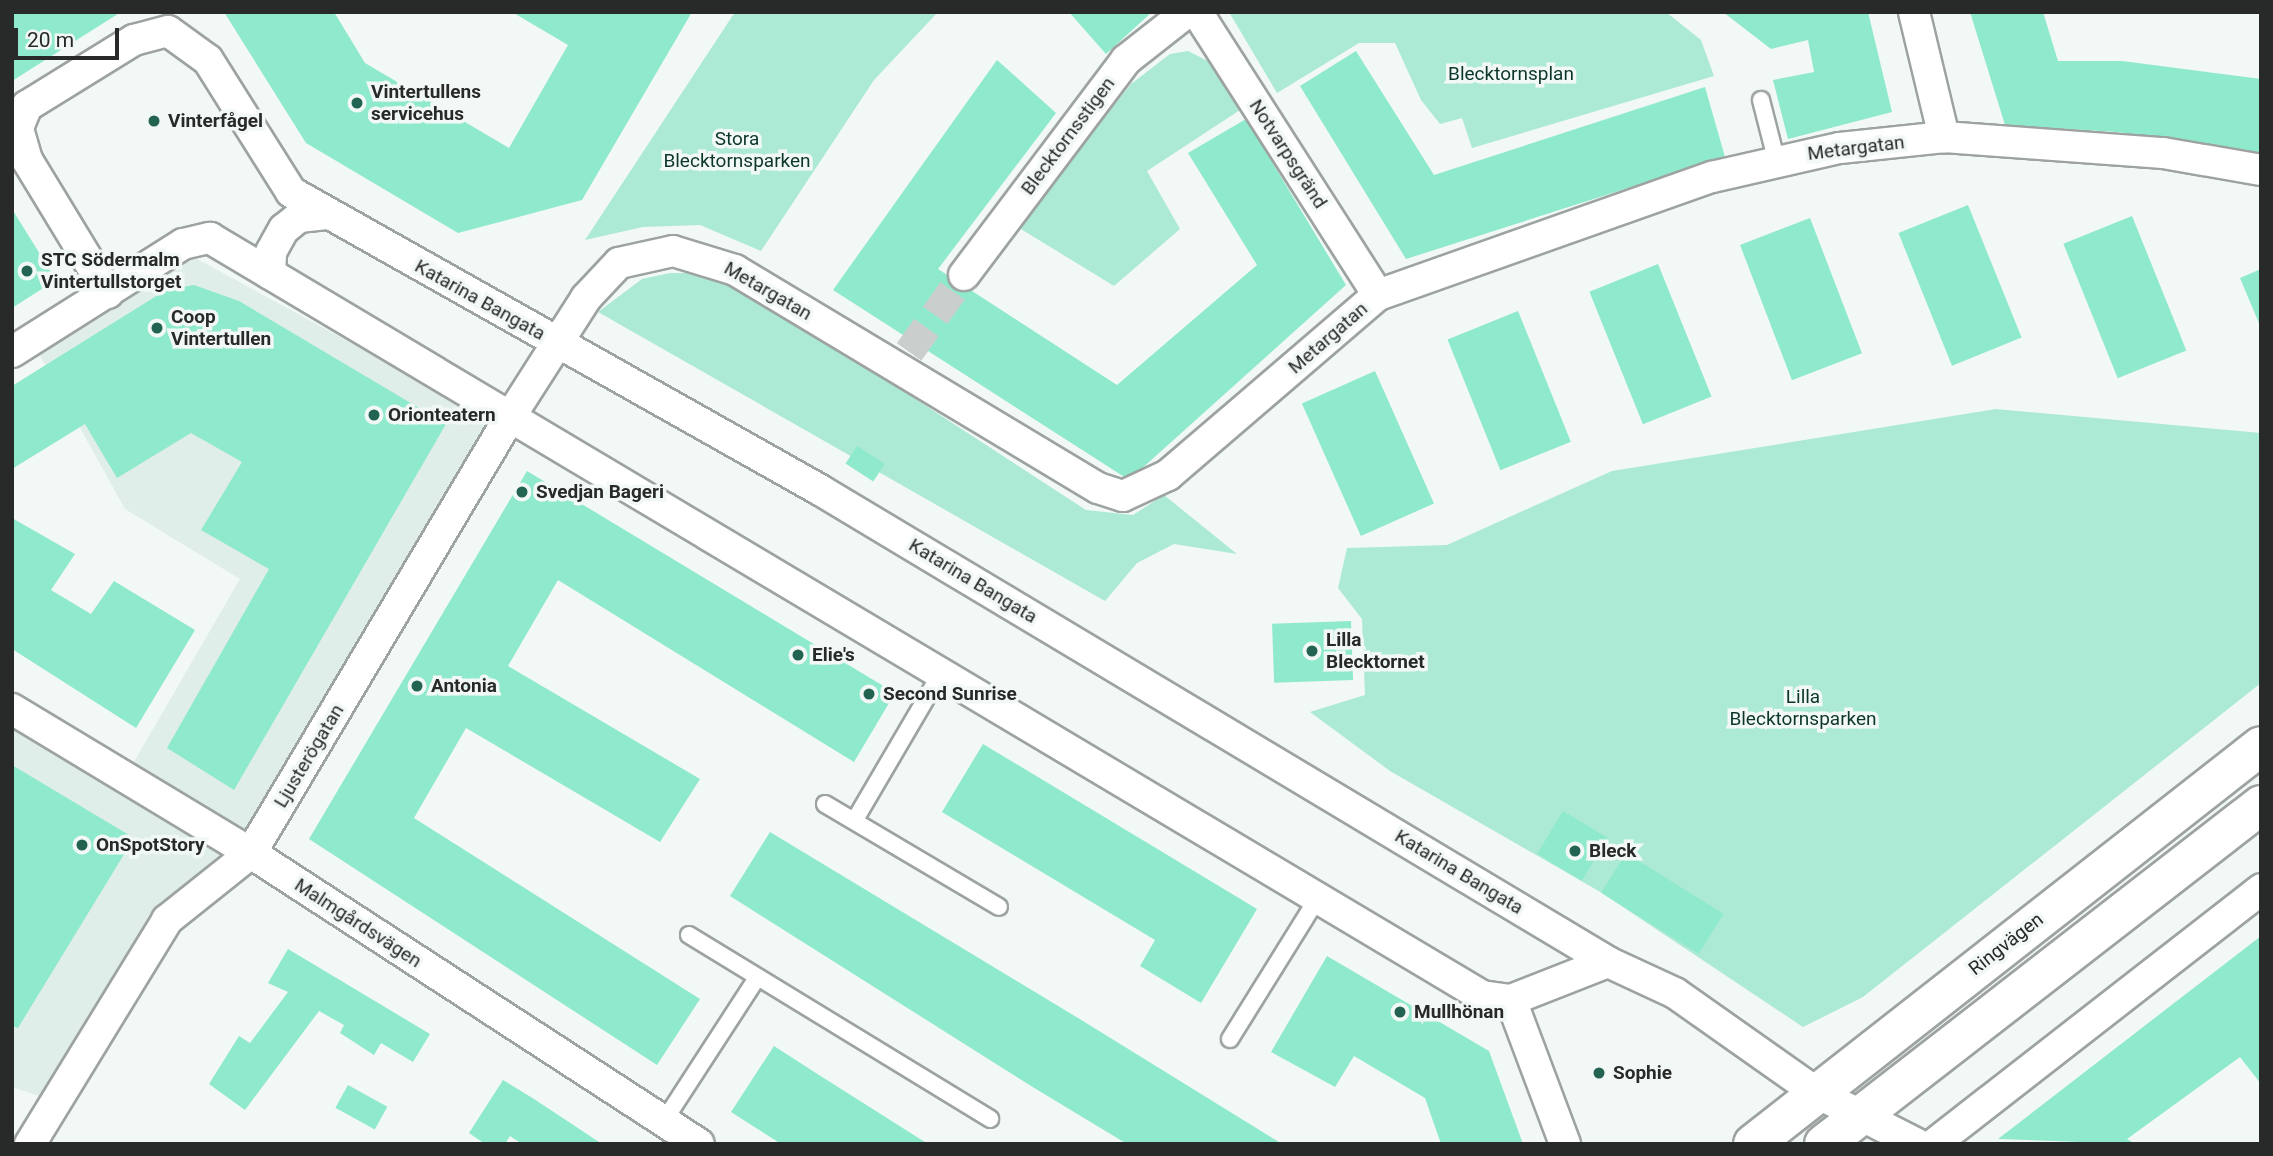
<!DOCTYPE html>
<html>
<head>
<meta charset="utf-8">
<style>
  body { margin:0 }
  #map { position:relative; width:2273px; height:1156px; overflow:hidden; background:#f2f8f6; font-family:Roboto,sans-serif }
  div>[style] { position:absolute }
  .built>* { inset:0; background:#dfeee9 }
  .green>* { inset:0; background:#acead5 }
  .building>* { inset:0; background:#8fe9cc; transform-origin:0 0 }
  .minor-tunnel>* { height:30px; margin-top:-15px; transform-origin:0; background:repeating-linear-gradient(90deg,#cacfcd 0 30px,transparent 0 45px) }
  .roads { filter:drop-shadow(2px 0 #9da3a0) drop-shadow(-2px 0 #9da3a0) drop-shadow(0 2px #9da3a0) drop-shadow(0 -2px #9da3a0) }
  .service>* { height:16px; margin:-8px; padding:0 8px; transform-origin:8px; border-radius:8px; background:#fff }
  .minor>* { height:30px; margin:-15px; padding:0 15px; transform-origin:15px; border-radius:15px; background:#fff }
  .secondary>* { height:38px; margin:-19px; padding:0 19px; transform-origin:19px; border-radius:19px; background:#fff }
  .dots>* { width:19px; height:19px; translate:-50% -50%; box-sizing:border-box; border:4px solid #f2f8f6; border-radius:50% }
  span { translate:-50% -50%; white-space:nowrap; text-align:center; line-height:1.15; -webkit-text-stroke:7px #f2f8f6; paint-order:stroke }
  .park-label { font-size:19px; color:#0c362b }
  .poi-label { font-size:19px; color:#282a29; font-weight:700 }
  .left { translate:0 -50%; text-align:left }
  .street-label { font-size:19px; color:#282a29 }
  .frame { position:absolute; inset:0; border:14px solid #282a29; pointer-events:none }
  .scale { position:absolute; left:14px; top:28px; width:105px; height:32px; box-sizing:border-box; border:4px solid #282a29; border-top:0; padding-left:9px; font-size:21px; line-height:24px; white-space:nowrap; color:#282a29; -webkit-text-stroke:5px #f2f8f6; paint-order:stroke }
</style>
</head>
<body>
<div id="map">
  <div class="built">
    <div style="clip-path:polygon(190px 255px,505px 427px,258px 853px,159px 920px,51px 1100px,12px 1087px,12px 703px,128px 772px,240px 579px,125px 509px,39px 354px)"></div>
  </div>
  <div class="green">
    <div style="clip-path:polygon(735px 12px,938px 12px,874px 80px,761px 251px,700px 225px,643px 227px,585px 240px)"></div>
    <div style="clip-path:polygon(1229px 12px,1666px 12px,1701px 40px,1714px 76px,1472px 148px,1462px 118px,1440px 124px,1421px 100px,1395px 43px,1359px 43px,1277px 93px)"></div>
    <div style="clip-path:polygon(1188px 51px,1210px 62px,1240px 110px,1147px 171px,1180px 229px,1114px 286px,1016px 226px,1131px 84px,1170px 54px)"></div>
    <div style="clip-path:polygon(670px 273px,697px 273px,756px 295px,1086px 510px,1133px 515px,1164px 495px,1237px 554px,1174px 544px,1137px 563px,1105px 601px,598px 312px,642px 279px)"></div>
    <div style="clip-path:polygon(1996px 409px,2261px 433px,2261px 683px,1863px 997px,1803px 1027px,1602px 893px,1390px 771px,1310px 712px,1365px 695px,1362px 619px,1338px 588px,1347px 548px,1447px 545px,1612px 471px)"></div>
  </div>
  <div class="building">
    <div style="clip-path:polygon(12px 12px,121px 12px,12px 81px)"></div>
    <div style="clip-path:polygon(224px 12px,334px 12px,365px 63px,509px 148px,568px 45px,512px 12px,692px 12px,582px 200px,458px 233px,306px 143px)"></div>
    <div style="clip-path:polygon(1069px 12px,1152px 12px,1106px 54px)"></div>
    <div style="clip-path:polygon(1723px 12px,1868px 12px,1892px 112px,1788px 139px,1773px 80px,1814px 72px,1808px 40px,1771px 49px)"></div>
    <div style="clip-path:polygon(1970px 12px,2043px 12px,2058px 61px,2122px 61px,2261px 79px,2261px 153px,2117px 132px,2005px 125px)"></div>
    <div style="clip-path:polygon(1356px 51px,1434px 175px,1705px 87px,1725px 157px,1406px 259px,1300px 86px)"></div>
    <div style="clip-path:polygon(997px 60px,1056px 113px,938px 269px,1117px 385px,1257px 265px,1188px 153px,1246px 119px,1346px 285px,1129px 480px,833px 290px)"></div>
    <div style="left:1968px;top:205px;width:143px;height:75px;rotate:68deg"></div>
    <div style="clip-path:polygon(12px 209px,56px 280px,12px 308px)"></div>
    <div style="left:2132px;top:216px;width:145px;height:74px;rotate:68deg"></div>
    <div style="left:1810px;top:218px;width:145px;height:75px;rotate:69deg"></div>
    <div style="left:1658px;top:264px;width:143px;height:74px;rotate:68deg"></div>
    <div style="clip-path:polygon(2261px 269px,2261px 328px,2240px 278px)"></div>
    <div style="clip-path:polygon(194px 285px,239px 301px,446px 424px,234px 790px,167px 748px,269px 569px,201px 530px,242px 462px,191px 433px,117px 478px,85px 424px,12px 469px,12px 386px,166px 290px)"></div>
    <div style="left:1518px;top:311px;width:141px;height:76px;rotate:68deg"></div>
    <div style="left:1375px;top:371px;width:145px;height:80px;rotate:66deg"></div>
    <div style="left:857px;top:446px;width:33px;height:21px;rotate:33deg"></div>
    <div style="clip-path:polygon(527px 471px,895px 693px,854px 762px,558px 580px,508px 666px,700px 779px,660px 842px,466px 728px,414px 818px,700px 999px,657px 1065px,309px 839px)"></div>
    <div style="clip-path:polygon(12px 518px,75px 554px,51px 590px,91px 614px,114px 581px,195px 630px,136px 728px,12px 649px)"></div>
    <div style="left:1351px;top:621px;width:59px;height:79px;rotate:88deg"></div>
    <div style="clip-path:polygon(983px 744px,1257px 909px,1201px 1003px,1140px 966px,1155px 940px,942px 812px)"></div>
    <div style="clip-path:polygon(12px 765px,134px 838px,18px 1028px,12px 1026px)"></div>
    <div style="left:1563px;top:811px;width:52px;height:50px;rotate:31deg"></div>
    <div style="clip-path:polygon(770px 832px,1078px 1018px,1282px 1144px,1127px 1144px,1031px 1086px,730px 896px)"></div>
    <div style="left:1626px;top:853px;width:115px;height:47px;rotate:32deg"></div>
    <div style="clip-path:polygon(2261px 936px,2261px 1084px,2240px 1057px,2127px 1139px,2135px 1144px,1998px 1139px)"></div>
    <div style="clip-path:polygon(288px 949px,430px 1034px,413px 1062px,381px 1043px,374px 1055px,340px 1033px,344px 1025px,319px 1011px,245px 1110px,209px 1084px,239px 1036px,250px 1043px,288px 992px,268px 983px)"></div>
    <div style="clip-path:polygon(1327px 956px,1489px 1051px,1523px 1144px,1441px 1144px,1425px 1098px,1354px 1056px,1335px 1087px,1271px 1052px)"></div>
    <div style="clip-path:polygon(774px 1046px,819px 1075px,928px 1144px,781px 1144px,731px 1112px)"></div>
    <div style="clip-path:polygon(503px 1080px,534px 1099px,602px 1144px,522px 1144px,510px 1136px,505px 1144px,485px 1144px,469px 1133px)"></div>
    <div style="left:348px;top:1085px;width:45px;height:26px;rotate:29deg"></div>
  </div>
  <div class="minor-tunnel">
    <div style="left:909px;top:352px;width:95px;rotate:-54.5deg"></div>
  </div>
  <div class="roads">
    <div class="service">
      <div style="left:1761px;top:100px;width:61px;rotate:75.7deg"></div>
      <div style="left:825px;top:804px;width:202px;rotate:30.6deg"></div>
      <div style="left:856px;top:818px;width:166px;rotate:-59.6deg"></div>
      <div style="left:689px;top:935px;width:353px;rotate:31.4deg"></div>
      <div style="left:1230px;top:1039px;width:168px;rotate:-58.1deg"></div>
      <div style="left:664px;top:1121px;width:171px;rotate:-57deg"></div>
    </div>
    <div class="minor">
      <div style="left:1197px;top:12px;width:336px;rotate:57.4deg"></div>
      <div style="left:1914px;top:12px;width:129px;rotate:76.5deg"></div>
      <div style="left:270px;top:274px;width:22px;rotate:-87deg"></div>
      <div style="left:271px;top:252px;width:26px;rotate:-61deg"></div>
      <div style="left:284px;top:229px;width:19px;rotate:-39deg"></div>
      <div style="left:299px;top:217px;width:30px;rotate:-6deg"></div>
      <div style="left:964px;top:275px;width:269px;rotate:-53deg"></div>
      <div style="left:1126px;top:60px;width:78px;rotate:-38.2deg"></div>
      <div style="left:108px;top:293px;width:156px;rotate:-121.3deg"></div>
      <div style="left:27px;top:160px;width:33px;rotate:-106deg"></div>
      <div style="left:18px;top:128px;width:24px;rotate:-68deg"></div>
      <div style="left:27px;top:106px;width:126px;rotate:-31.7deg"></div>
      <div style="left:134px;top:40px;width:35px;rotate:-15deg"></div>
      <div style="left:168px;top:31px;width:49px;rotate:35.9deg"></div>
      <div style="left:208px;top:60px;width:156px;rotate:57.8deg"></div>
      <div style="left:291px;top:192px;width:607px;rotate:29.39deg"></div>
      <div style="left:820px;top:490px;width:919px;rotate:30.92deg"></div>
      <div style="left:1608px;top:962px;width:74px;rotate:24.8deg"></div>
      <div style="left:1675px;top:993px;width:174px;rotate:35.2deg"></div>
      <div style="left:1817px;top:1093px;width:112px;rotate:27deg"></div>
      <div style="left:12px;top:352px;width:202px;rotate:-32.3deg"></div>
      <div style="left:183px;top:244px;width:28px;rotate:-13deg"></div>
      <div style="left:210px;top:238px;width:1481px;rotate:30.79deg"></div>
      <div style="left:1482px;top:996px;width:29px;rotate:8deg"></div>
      <div style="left:1511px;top:1000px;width:104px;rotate:-21.4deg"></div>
      <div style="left:12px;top:709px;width:279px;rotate:31.1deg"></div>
      <div style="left:251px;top:853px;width:534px;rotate:33.01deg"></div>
      <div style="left:1511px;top:1000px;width:154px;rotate:69.4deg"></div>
      <div style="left:30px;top:1144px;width:263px;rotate:-58.5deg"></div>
      <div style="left:167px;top:920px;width:107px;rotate:-38.6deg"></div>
      <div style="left:251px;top:853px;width:507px;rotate:-59.29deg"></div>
      <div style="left:510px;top:417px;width:141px;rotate:-57.4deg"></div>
      <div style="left:586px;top:298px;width:48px;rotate:-46.7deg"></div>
      <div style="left:619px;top:263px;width:55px;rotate:-12.5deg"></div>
      <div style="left:673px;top:251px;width:65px;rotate:17deg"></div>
      <div style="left:735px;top:270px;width:423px;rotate:31deg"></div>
      <div style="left:1098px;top:488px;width:26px;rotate:18deg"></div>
      <div style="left:1123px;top:496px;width:50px;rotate:-25deg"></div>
      <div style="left:1168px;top:475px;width:277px;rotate:-40.6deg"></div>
      <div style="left:1378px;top:295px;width:354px;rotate:-19.5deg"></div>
      <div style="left:1712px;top:177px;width:131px;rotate:-12.8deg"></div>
      <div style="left:1840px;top:148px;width:105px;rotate:-6deg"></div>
      <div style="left:1944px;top:137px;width:220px;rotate:4.2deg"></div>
      <div style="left:2163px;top:153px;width:99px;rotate:9.8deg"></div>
      <div style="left:1934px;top:1144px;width:415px;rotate:-37.9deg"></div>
    </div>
    <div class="secondary">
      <div style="left:1753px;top:1144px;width:645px;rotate:-38.08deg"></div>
      <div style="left:1824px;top:1144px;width:553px;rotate:-37.8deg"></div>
    </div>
  </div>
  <div class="dots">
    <div style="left:357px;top:103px;background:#236351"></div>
    <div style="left:154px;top:121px;background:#236351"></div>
    <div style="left:27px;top:271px;background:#236351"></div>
    <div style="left:157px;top:328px;background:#236351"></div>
    <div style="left:374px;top:415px;background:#236351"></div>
    <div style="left:522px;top:492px;background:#236351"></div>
    <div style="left:1312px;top:651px;background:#236351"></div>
    <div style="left:798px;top:655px;background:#236351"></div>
    <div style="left:417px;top:686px;background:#236351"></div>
    <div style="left:869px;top:694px;background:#236351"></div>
    <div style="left:82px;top:845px;background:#236351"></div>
    <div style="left:1575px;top:851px;background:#236351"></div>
    <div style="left:1400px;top:1012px;background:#236351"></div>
    <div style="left:1599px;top:1073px;background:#236351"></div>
  </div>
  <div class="park-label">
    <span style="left:1511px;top:74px">Blecktornsplan</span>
    <span style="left:737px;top:150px">Stora<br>Blecktornsparken</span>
    <span style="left:1803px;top:708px">Lilla<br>Blecktornsparken</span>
  </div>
  <div class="poi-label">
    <span class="left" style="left:371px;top:103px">Vintertullens<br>servicehus</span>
    <span class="left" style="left:168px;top:121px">Vinterfågel</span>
    <span class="left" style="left:41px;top:271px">STC Södermalm<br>Vintertullstorget</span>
    <span class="left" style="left:171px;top:328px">Coop<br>Vintertullen</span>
    <span class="left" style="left:388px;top:415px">Orionteatern</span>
    <span class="left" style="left:536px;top:492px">Svedjan Bageri</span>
    <span class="left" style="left:1326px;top:651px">Lilla<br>Blecktornet</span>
    <span class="left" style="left:812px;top:655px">Elie's</span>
    <span class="left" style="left:431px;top:686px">Antonia</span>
    <span class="left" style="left:883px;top:694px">Second Sunrise</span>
    <span class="left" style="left:96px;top:845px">OnSpotStory</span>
    <span class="left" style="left:1589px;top:851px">Bleck</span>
    <span class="left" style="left:1414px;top:1012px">Mullhönan</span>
    <span class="left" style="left:1613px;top:1073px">Sophie</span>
  </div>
  <div class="street-label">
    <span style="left:1068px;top:136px;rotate:-53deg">Blecktornsstigen</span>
    <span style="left:1856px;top:148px;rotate:-7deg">Metargatan</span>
    <span style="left:1288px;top:154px;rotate:57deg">Notvarpsgränd</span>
    <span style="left:768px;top:291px;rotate:30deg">Metargatan</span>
    <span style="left:480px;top:300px;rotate:29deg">Katarina Bangata</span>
    <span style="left:1328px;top:338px;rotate:-41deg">Metargatan</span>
    <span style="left:973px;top:581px;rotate:31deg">Katarina Bangata</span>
    <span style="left:309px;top:756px;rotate:-59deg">Ljusterögatan</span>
    <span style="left:1459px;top:872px;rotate:31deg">Katarina Bangata</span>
    <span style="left:358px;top:923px;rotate:33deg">Malmgårdsvägen</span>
    <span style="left:2006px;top:944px;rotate:-38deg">Ringvägen</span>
  </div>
  <div class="frame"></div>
  <div class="scale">20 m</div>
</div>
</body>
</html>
